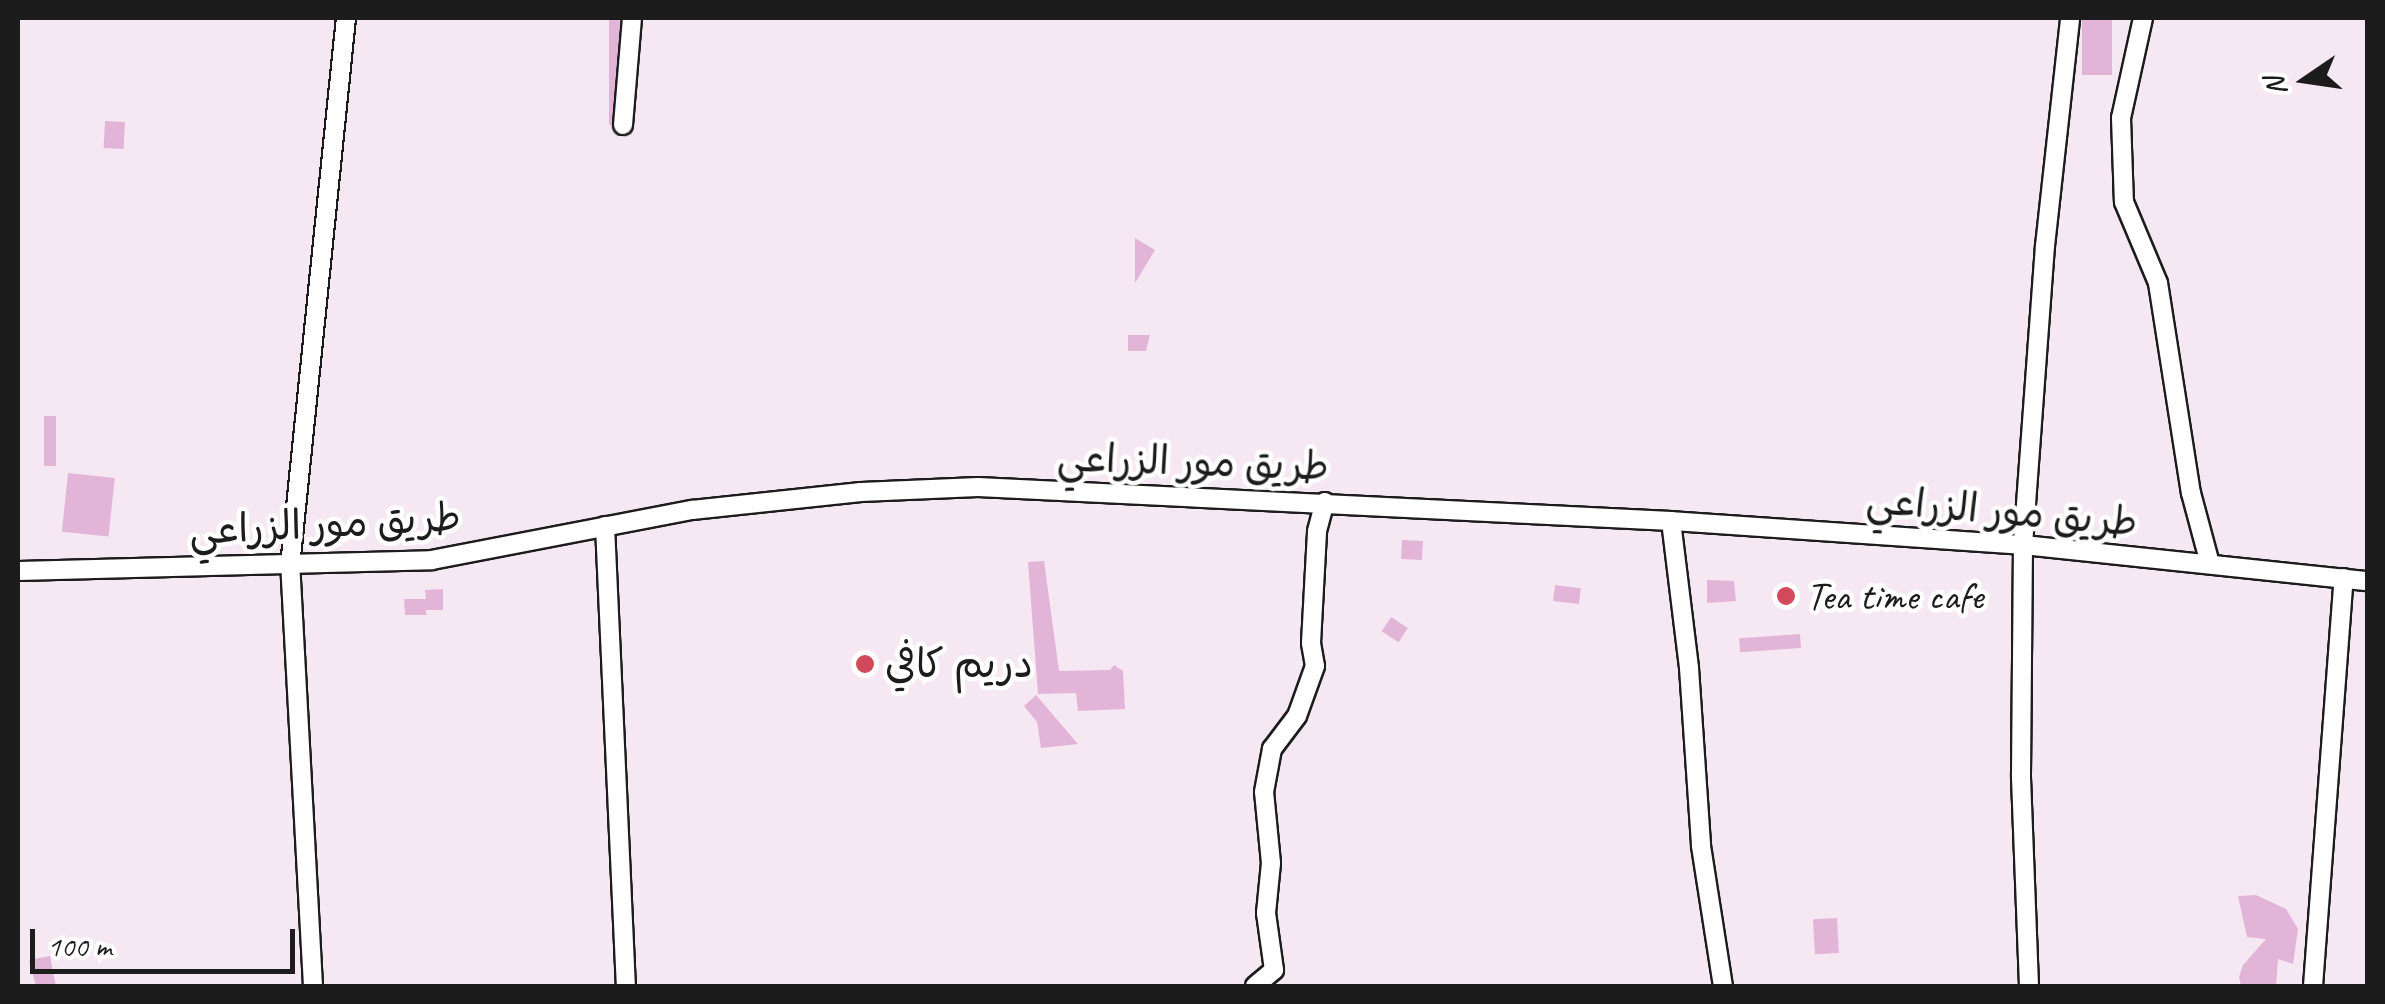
<!DOCTYPE html>
<html>
<head>
<meta charset="utf-8">
<style>
  body { margin:0 }
  #map { position:relative; width:2385px; height:1004px; overflow:hidden; background:#f6e8f3; font-family:Caveat,"Playpen Sans Arabic",sans-serif }
  div>[style] { position:absolute }
  .building>* { inset:0; background:#e2b4d7; transform-origin:0 0 }
  .roads { filter:drop-shadow(2px 0 #1c1c1c) drop-shadow(-2px 0 #1c1c1c) drop-shadow(0 2px #1c1c1c) drop-shadow(0 -2px #1c1c1c) }
  .minor>* { height:18px; margin:-9px; padding:0 9px; transform-origin:9px; border-radius:9px; background:#fff }
  .dots>* { width:28px; height:28px; translate:-50% -50%; box-sizing:border-box; border:5px solid #fff; border-radius:50% }
  span { translate:-50% -50%; white-space:nowrap; text-align:center; line-height:1.15; -webkit-text-stroke:9px #fff; paint-order:stroke }
  .street-label { font-size:40px; color:#1c1c1c }
  .poi-label { font-size:40px; color:#1c1c1c }
  .left { translate:0 -50%; text-align:left }
  .frame { position:absolute; inset:0; border:20px solid #1c1c1c; pointer-events:none }
  .north { position:absolute; left:2255px; top:30px; width:100px; height:100px; -webkit-text-stroke:8px #fff; paint-order:stroke; rotate:257deg; font-size:28px; font-weight:700; line-height:40px; text-align:center; color:#1c1c1c }
  .north::after { content:''; display:block; margin:auto; width:35px; height:45px; background:#1c1c1c; clip-path:polygon(50% 0,100% 100%,50% 72%,0 100%) }
  .scale { position:absolute; left:30px; top:929px; width:265px; height:45px; box-sizing:border-box; border:5px solid #1c1c1c; border-top:0; padding-left:12px; font-size:30px; line-height:35px; white-space:nowrap; color:#1c1c1c; -webkit-text-stroke:8px #fff; paint-order:stroke }
</style>
</head>
<body>
<div id="map">
  <div class="building">
    <div style="left:609px;top:18px;width:11px;height:107px"></div>
    <div style="left:2082px;top:18px;width:30px;height:57px"></div>
    <div style="left:105px;top:121px;width:20px;height:27px;rotate:3deg"></div>
    <div style="clip-path:polygon(1135px 238px,1155px 250px,1135px 283px)"></div>
    <div style="clip-path:polygon(1128px 335px,1150px 335px,1146px 351px,1128px 351px)"></div>
    <div style="left:44px;top:416px;width:12px;height:50px"></div>
    <div style="left:68px;top:473px;width:47px;height:59px;rotate:6deg"></div>
    <div style="left:1402px;top:540px;width:21px;height:19px;rotate:3deg"></div>
    <div style="clip-path:polygon(1044px 561px,1059px 671px,1110px 670px,1114px 665px,1123px 671px,1125px 709px,1078px 711px,1076px 693px,1038px 694px,1028px 562px)"></div>
    <div style="clip-path:polygon(1707px 580px,1734px 581px,1736px 601px,1707px 603px)"></div>
    <div style="left:1555px;top:585px;width:26px;height:16px;rotate:7deg"></div>
    <div style="clip-path:polygon(443px 589px,443px 610px,426px 610px,426px 606px,426px 615px,405px 615px,404px 599px,426px 599px,425px 590px)"></div>
    <div style="left:1391px;top:617px;width:20px;height:17px;rotate:33deg"></div>
    <div style="left:1800px;top:634px;width:14px;height:61px;rotate:86deg"></div>
    <div style="clip-path:polygon(1036px 695px,1078px 744px,1041px 748px,1037px 722px,1024px 706px)"></div>
    <div style="clip-path:polygon(2256px 895px,2286px 909px,2298px 929px,2293px 964px,2278px 959px,2276px 986px,2241px 986px,2239px 977px,2243px 965px,2266px 939px,2247px 937px,2238px 896px)"></div>
    <div style="left:1837px;top:918px;width:35px;height:24px;rotate:87deg"></div>
    <div style="clip-path:polygon(50px 956px,56px 986px,36px 986px,29px 960px)"></div>
  </div>
  <div class="roads">
    <div class="minor">
      <div style="left:2143px;top:18px;width:102px;rotate:102.4deg"></div>
      <div style="left:2121px;top:118px;width:84px;rotate:88deg"></div>
      <div style="left:2124px;top:202px;width:88px;rotate:67.2deg"></div>
      <div style="left:2158px;top:283px;width:213px;rotate:81.1deg"></div>
      <div style="left:2191px;top:493px;width:73px;rotate:75deg"></div>
      <div style="left:623px;top:125px;width:107px;rotate:-85.2deg"></div>
      <div style="left:1671px;top:521px;width:148px;rotate:83deg"></div>
      <div style="left:1689px;top:668px;width:178px;rotate:86.1deg"></div>
      <div style="left:1701px;top:846px;width:142px;rotate:81.1deg"></div>
      <div style="left:605px;top:526px;width:460px;rotate:87.4deg"></div>
      <div style="left:18px;top:571px;width:414px;rotate:-1.5deg"></div>
      <div style="left:432px;top:560px;width:265px;rotate:-10.9deg"></div>
      <div style="left:692px;top:510px;width:170px;rotate:-6.1deg"></div>
      <div style="left:861px;top:492px;width:117px;rotate:-2.4deg"></div>
      <div style="left:978px;top:487px;width:694px;rotate:2.81deg"></div>
      <div style="left:1671px;top:521px;width:353px;rotate:3.9deg"></div>
      <div style="left:2023px;top:545px;width:347px;rotate:6deg"></div>
      <div style="left:313px;top:986px;width:421px;rotate:-93.1deg"></div>
      <div style="left:290px;top:566px;width:551px;rotate:-84.17deg"></div>
      <div style="left:1255px;top:986px;width:25px;rotate:-40deg"></div>
      <div style="left:1274px;top:970px;width:58px;rotate:-98deg"></div>
      <div style="left:1266px;top:913px;width:50px;rotate:-84.3deg"></div>
      <div style="left:1271px;top:863px;width:71px;rotate:-95.6deg"></div>
      <div style="left:1264px;top:792px;width:44px;rotate:-79.5deg"></div>
      <div style="left:1272px;top:749px;width:41px;rotate:-52.9deg"></div>
      <div style="left:1297px;top:716px;width:53px;rotate:-70.2deg"></div>
      <div style="left:1315px;top:666px;width:23px;rotate:-100deg"></div>
      <div style="left:1311px;top:643px;width:112px;rotate:-86.9deg"></div>
      <div style="left:1317px;top:531px;width:30px;rotate:-75deg"></div>
      <div style="left:2029px;top:986px;width:212px;rotate:-92.2deg"></div>
      <div style="left:2021px;top:774px;width:229px;rotate:-89.5deg"></div>
      <div style="left:2023px;top:545px;width:300px;rotate:-85.8deg"></div>
      <div style="left:2045px;top:246px;width:229px;rotate:-83.7deg"></div>
      <div style="left:2313px;top:986px;width:409px;rotate:-85.7deg"></div>
    </div>
  </div>
  <div class="dots">
    <div style="left:1786px;top:596px;background:#d1495b"></div>
    <div style="left:865px;top:664px;background:#d1495b"></div>
  </div>
  <div class="street-label">
    <span style="left:1193px;top:462px;rotate:2deg">طريق مور الزراعي</span>
    <span style="left:2002px;top:511px;rotate:5deg">طريق مور الزراعي</span>
    <span style="left:325px;top:524px;rotate:-3deg">طريق مور الزراعي</span>
  </div>
  <div class="poi-label">
    <span class="left" style="left:1806px;top:596px">Tea time cafe</span>
    <span class="left" style="left:885px;top:664px">دريم كافي</span>
  </div>
  <div class="frame"></div>
  <div class="north">N</div>
  <div class="scale">100 m</div>
</div>
</body>
</html>
